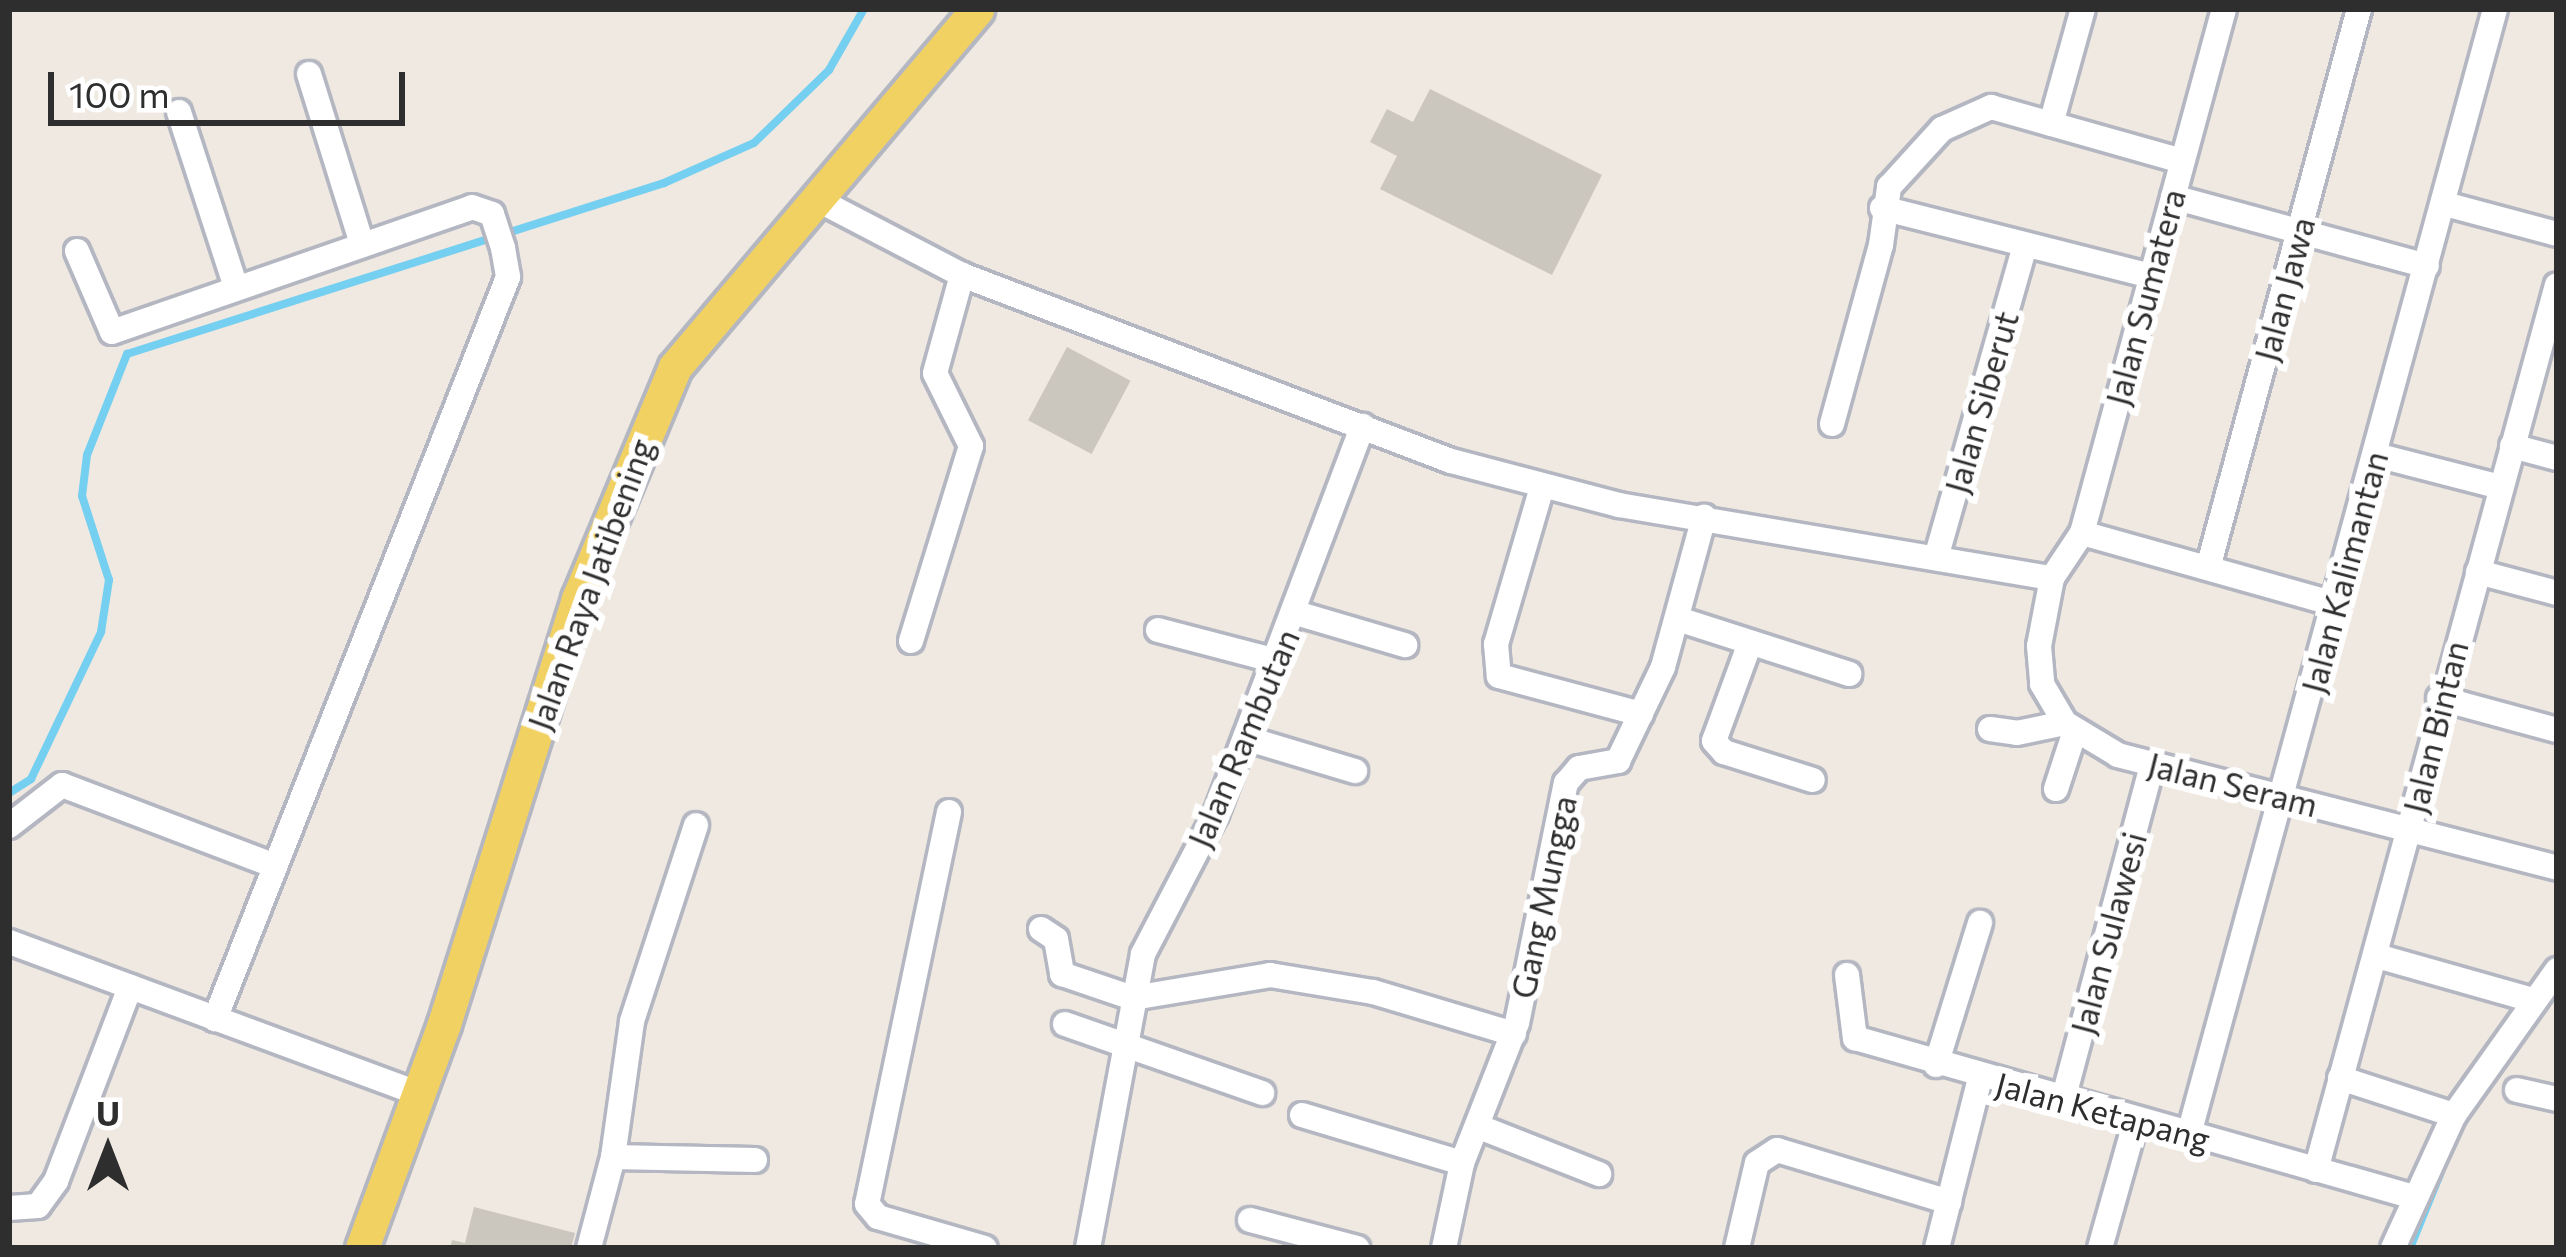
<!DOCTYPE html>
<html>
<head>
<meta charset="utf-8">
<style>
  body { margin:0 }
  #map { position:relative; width:2566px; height:1257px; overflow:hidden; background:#efe9e1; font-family:Commissioner,sans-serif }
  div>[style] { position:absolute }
  .stream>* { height:8px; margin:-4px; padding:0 4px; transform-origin:4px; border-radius:4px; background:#75cff0 }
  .building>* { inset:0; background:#cbc7bf; transform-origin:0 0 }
  .roads { filter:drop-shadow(3px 0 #b4b7c1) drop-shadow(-3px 0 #b4b7c1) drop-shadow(0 3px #b4b7c1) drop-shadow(0 -3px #b4b7c1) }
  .minor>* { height:24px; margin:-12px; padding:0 12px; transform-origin:12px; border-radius:12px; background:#fff }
  .major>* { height:33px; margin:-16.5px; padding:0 16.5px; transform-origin:16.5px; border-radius:16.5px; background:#f2d163 }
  span { translate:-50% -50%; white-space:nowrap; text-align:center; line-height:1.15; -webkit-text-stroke:12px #fff; paint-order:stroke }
  .street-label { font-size:33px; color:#2e2e2e }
  .frame { position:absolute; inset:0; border:12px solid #2e2e2e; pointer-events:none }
  .north { position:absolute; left:48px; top:1089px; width:120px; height:120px; -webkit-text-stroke:9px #fff; paint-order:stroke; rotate:0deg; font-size:33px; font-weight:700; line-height:48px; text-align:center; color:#2e2e2e }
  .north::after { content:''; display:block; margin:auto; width:42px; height:54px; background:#2e2e2e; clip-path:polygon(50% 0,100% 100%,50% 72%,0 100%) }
  .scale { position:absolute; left:48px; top:72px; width:357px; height:54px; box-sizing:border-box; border:6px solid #2e2e2e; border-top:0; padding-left:15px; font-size:36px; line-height:42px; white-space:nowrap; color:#2e2e2e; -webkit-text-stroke:9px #fff; paint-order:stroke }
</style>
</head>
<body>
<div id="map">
  <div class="stream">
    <div style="left:9px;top:793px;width:26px;rotate:-32deg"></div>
    <div style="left:31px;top:779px;width:163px;rotate:-64.5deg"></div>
    <div style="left:101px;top:632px;width:53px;rotate:-81.3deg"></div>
    <div style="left:109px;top:580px;width:88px;rotate:-107.8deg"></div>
    <div style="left:82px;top:496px;width:41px;rotate:-83deg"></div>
    <div style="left:87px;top:455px;width:109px;rotate:-68.4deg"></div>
    <div style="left:127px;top:354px;width:564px;rotate:-17.66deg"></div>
    <div style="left:664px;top:183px;width:98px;rotate:-24deg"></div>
    <div style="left:754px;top:143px;width:105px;rotate:-44.2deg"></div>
    <div style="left:829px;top:70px;width:70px;rotate:-60.2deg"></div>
    <div style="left:2410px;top:1248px;width:82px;rotate:-67.8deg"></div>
  </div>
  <div class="building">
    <div style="clip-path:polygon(1430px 89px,1602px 175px,1552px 275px,1380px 189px,1397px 156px,1370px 142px,1387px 109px,1413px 122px)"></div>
    <div style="left:1067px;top:347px;width:72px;height:83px;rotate:28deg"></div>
    <div style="clip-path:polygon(474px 1207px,575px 1233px,571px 1248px,450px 1248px,452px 1240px,465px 1243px)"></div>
  </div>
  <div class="roads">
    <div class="minor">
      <div style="left:2224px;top:9px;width:543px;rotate:105.16deg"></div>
      <div style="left:2082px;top:533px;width:54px;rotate:123.7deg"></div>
      <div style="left:2052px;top:578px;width:69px;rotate:100.8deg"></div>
      <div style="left:2039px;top:646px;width:38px;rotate:85deg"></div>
      <div style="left:2042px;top:684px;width:45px;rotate:59.5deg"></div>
      <div style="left:2065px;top:723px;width:62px;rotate:31.1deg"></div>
      <div style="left:2118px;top:755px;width:453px;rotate:14.4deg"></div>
      <div style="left:309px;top:74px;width:175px;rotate:72.7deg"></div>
      <div style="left:179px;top:112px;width:184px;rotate:72deg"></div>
      <div style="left:2051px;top:124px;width:119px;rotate:-74.5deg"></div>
      <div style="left:2173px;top:197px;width:263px;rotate:15.2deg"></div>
      <div style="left:818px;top:200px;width:162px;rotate:27.5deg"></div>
      <div style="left:962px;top:275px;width:523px;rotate:20.83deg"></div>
      <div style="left:1451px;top:461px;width:174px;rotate:14.7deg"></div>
      <div style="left:1619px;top:505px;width:439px;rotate:9.6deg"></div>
      <div style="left:2445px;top:204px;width:116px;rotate:15deg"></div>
      <div style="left:1882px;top:208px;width:276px;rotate:14.2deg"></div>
      <div style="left:77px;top:251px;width:88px;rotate:66.6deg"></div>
      <div style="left:112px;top:332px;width:381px;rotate:-19.1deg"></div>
      <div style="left:472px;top:207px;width:21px;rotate:19deg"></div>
      <div style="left:492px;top:214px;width:36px;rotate:72deg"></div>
      <div style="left:503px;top:248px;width:29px;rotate:80deg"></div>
      <div style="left:508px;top:277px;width:798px;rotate:111.55deg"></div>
      <div style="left:1832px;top:424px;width:186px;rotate:-74.7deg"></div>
      <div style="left:1881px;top:245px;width:59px;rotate:-82.1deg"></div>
      <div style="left:1889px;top:187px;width:79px;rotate:-47.6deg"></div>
      <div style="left:1942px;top:129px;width:54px;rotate:-24.2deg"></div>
      <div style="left:1991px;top:107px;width:198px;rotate:15.8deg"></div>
      <div style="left:2512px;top:446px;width:47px;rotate:14.9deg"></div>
      <div style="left:2376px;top:455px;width:129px;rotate:14.4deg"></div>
      <div style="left:1542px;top:487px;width:164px;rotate:106.3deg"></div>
      <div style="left:1496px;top:644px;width:32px;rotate:85deg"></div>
      <div style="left:1499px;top:676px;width:147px;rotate:15deg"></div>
      <div style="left:2082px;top:533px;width:263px;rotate:15.7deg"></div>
      <div style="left:1936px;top:558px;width:324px;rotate:-74.1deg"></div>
      <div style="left:2208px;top:568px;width:579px;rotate:-74.88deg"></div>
      <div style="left:2478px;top:572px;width:82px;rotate:14.9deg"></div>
      <div style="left:1296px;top:613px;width:114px;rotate:16.4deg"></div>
      <div style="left:1678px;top:619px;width:180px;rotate:17.8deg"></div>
      <div style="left:1158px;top:630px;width:118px;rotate:14.7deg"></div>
      <div style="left:911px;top:641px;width:204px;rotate:-72.9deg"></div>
      <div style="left:971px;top:446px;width:81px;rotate:-116.3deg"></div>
      <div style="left:935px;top:373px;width:102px;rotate:-74.6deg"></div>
      <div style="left:1750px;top:643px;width:104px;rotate:110.2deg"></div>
      <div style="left:1714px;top:741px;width:15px;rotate:48deg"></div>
      <div style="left:1724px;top:752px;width:93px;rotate:17.5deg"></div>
      <div style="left:2439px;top:698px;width:122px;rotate:15.2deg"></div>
      <div style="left:1990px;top:729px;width:27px;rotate:8deg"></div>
      <div style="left:2017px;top:733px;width:49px;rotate:-11.8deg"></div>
      <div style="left:1245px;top:738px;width:115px;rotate:16.7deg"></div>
      <div style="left:2056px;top:789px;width:61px;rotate:-71.9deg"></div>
      <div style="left:949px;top:812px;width:400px;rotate:101.8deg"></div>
      <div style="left:867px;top:1204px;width:17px;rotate:50deg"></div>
      <div style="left:878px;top:1217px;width:111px;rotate:16.2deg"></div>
      <div style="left:9px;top:826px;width:67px;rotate:-37.7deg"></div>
      <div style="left:62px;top:785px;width:228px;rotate:20.8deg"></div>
      <div style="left:1041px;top:929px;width:18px;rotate:34deg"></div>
      <div style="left:1056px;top:939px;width:36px;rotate:80deg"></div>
      <div style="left:1062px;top:974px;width:75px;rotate:18.7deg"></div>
      <div style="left:1133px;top:998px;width:139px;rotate:-9.5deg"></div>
      <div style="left:1270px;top:975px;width:104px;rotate:9.4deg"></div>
      <div style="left:1373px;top:992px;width:147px;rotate:16.6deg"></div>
      <div style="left:9px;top:942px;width:437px;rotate:20.3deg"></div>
      <div style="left:2377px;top:956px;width:162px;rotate:15.8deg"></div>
      <div style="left:1847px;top:975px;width:64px;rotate:82.8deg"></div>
      <div style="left:1855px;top:1038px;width:581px;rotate:15.88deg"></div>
      <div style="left:1065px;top:1024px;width:209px;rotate:19.3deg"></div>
      <div style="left:1936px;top:1065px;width:149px;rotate:-72.8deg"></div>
      <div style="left:2340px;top:1078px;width:120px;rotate:18deg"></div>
      <div style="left:2517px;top:1090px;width:41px;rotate:12.7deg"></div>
      <div style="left:2063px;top:1100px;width:347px;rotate:-75.1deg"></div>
      <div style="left:1302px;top:1115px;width:167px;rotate:16.7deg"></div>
      <div style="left:1482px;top:1128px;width:126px;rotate:21.5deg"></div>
      <div style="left:2189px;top:1134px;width:1166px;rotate:-74.78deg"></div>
      <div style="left:613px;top:1157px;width:142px;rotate:1.2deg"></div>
      <div style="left:2316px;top:1170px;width:917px;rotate:-74.77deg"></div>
      <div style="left:9px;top:1208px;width:29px;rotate:-4deg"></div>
      <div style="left:38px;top:1206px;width:31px;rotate:-54deg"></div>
      <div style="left:56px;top:1181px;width:208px;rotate:-69.1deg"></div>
      <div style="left:1250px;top:1220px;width:111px;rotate:14.7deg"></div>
      <div style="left:589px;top:1248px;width:94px;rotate:-75.2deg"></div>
      <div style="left:613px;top:1157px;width:137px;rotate:-82deg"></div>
      <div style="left:632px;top:1021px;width:206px;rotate:-71.9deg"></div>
      <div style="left:1088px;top:1248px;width:299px;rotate:-79.4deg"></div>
      <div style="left:1143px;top:954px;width:158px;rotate:-62.5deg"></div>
      <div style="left:1216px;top:814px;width:415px;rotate:-69.3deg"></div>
      <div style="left:1444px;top:1248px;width:87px;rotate:-78deg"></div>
      <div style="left:1462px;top:1163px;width:150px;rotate:-68.6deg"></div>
      <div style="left:1517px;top:1023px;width:245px;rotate:-78.5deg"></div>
      <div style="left:1566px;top:783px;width:20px;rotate:-49deg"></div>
      <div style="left:1579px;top:768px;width:40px;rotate:-10deg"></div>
      <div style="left:1618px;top:761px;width:104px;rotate:-64.4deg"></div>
      <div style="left:1663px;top:667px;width:156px;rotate:-74.7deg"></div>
      <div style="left:1737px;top:1248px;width:87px;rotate:-76.8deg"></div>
      <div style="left:1757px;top:1163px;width:24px;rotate:-33deg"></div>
      <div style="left:1777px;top:1150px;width:180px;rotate:16.8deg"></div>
      <div style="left:1937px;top:1248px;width:175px;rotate:-75.8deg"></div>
      <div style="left:2100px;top:1248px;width:133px;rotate:-74.3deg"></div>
      <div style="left:2393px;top:1248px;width:146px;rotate:-65.4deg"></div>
      <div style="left:2454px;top:1115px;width:178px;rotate:-54.6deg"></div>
    </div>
    <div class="major">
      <div style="left:362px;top:1248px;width:239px;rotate:-69.9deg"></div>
      <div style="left:444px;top:1024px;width:446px;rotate:-72.5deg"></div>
      <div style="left:578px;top:599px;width:251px;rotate:-67.3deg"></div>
      <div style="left:675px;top:367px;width:468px;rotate:-49.8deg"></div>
    </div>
  </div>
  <div class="street-label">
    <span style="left:2284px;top:289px;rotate:-75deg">Jalan Jawa</span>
    <span style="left:2145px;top:297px;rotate:-75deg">Jalan Sumatera</span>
    <span style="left:1981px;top:402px;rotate:-74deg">Jalan Siberut</span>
    <span style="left:2344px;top:572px;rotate:-75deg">Jalan Kalimantan</span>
    <span style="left:590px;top:584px;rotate:-70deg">Jalan Raya Jatibening</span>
    <span style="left:2435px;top:727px;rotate:-76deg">Jalan Bintan</span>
    <span style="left:1243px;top:738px;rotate:-67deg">Jalan Rambutan</span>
    <span style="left:2233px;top:784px;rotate:14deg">Jalan Seram</span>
    <span style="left:1543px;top:897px;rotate:-78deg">Gang Mungga</span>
    <span style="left:2108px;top:933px;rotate:-75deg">Jalan Sulawesi</span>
    <span style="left:2103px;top:1111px;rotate:15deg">Jalan Ketapang</span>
  </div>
  <div class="frame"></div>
  <div class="north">U</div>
  <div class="scale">100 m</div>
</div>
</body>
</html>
